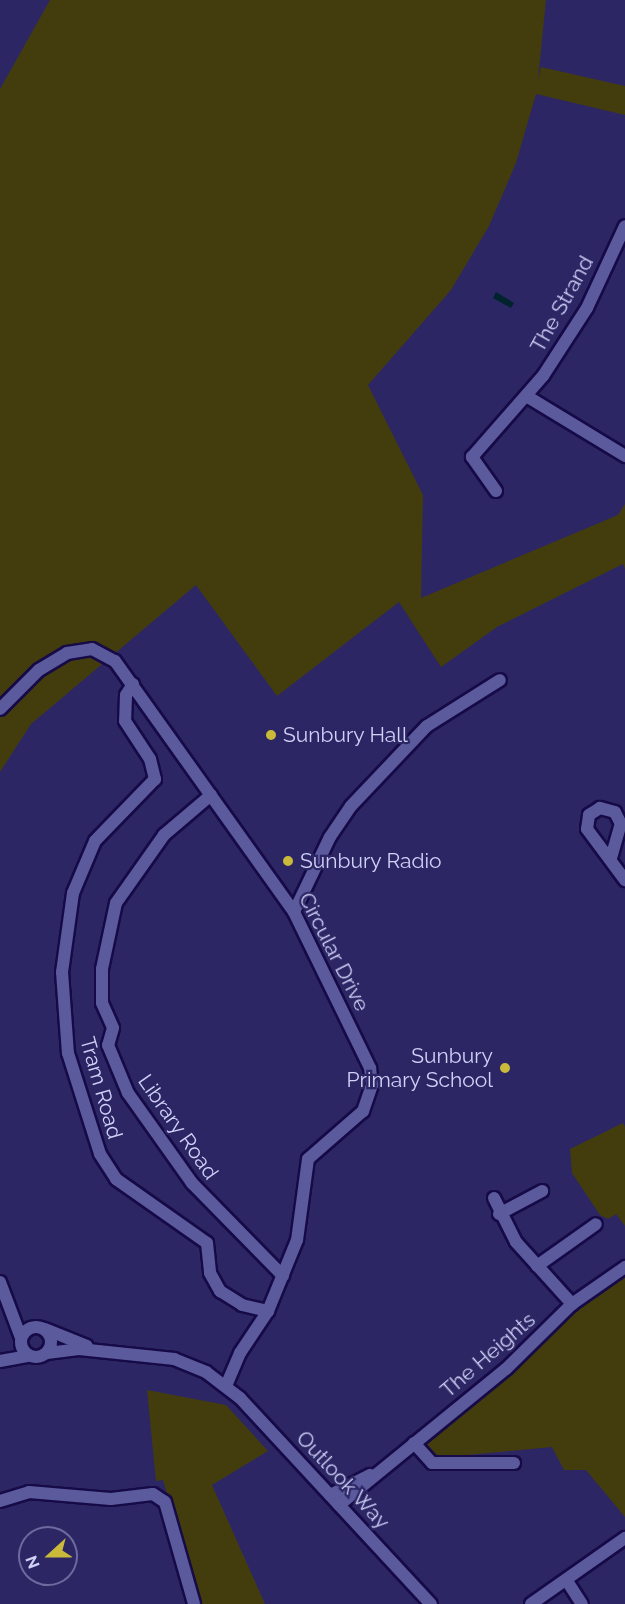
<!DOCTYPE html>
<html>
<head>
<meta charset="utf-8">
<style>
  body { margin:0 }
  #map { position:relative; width:625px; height:1604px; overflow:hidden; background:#2c2664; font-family:Raleway,sans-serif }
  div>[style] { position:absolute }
  .green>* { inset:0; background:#433d0e }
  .water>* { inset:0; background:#00232e }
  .roads { filter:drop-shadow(2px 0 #160a47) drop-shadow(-2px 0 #160a47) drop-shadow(0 2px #160a47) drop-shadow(0 -2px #160a47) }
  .minor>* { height:12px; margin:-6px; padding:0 6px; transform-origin:6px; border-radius:6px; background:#5b5a9d }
  .minor>.ring { margin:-6px; padding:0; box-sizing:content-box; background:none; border:12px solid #5b5a9d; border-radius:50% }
  .dots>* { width:16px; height:16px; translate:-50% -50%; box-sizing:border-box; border:3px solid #2c2664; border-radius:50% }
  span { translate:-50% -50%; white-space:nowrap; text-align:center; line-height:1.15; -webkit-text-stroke:4.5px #2c2664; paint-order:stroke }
  .street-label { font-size:21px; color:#cfd1f7 }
  .poi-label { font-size:21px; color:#cfd1f7 }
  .left { translate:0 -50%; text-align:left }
  .right { translate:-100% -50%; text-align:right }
  .north { position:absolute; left:18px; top:1526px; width:60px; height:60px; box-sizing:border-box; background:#2c2664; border:2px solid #6d6a9f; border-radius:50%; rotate:249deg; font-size:16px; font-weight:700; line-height:24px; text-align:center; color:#cfd1f7 }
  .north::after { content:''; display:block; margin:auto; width:21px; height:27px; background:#c9ba3a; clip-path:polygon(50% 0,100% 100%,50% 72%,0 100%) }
</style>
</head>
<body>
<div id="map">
  <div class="green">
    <div style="clip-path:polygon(50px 0,546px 0,538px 80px,541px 67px,625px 86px,625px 115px,536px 94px,516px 163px,489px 226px,451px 290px,368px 385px,423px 495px,421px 598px,618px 515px,625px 504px,625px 569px,623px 564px,497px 627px,441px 667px,399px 602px,277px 696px,196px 585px,31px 724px,0 772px,0 89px)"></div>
    <div style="clip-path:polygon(623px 1123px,625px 1127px,625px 1226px,616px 1214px,608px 1219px,600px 1215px,572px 1173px,570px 1149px)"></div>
    <div style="clip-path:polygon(625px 1277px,625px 1517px,586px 1470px,564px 1470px,552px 1447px,436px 1458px,427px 1450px,426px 1440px,528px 1359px,576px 1311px)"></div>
    <div style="clip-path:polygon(147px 1390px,226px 1405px,268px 1451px,212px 1485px,265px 1604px,199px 1604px,163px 1480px,156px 1481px)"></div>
  </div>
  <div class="water">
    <div style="clip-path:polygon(496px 292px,514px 303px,511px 308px,493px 298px)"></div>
  </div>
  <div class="roads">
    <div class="minor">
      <div style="left:528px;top:397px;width:114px;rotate:31.3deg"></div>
      <div style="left:496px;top:491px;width:42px;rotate:-125.2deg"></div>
      <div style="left:472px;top:457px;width:108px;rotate:-48.8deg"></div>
      <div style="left:543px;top:376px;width:81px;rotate:-57.1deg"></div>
      <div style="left:587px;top:308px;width:90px;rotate:-65.1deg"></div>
      <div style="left:133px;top:684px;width:13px;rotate:122deg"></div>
      <div style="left:126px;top:695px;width:26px;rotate:92deg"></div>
      <div style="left:125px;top:721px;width:45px;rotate:56.7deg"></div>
      <div style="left:150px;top:759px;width:21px;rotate:76deg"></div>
      <div style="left:155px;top:779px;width:86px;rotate:134.1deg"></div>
      <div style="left:95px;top:841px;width:56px;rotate:112.9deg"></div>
      <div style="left:73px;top:893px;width:80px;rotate:97.9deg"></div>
      <div style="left:62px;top:972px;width:81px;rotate:85.8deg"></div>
      <div style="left:68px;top:1053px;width:106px;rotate:72.4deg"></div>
      <div style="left:100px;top:1154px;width:30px;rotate:57deg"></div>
      <div style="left:116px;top:1179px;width:111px;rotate:35.1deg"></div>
      <div style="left:207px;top:1243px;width:30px;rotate:84deg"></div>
      <div style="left:210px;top:1273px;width:21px;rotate:61deg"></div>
      <div style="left:220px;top:1291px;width:26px;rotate:32deg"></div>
      <div style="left:242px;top:1305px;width:27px;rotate:13deg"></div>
      <div style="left:0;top:709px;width:55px;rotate:-45deg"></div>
      <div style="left:39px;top:670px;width:33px;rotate:-31deg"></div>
      <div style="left:67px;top:653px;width:25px;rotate:-9deg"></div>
      <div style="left:92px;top:649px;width:26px;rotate:28deg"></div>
      <div style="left:115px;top:661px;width:308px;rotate:54.5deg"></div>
      <div style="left:294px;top:912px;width:174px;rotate:64deg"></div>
      <div style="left:370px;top:1068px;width:17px;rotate:83deg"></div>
      <div style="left:372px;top:1085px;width:28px;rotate:109deg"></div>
      <div style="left:363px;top:1111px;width:73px;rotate:138.9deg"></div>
      <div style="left:308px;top:1159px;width:82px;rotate:97.7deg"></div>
      <div style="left:297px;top:1240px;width:77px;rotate:112.2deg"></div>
      <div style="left:268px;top:1311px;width:50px;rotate:123.7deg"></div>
      <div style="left:240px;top:1353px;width:36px;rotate:113deg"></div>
      <div style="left:211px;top:795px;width:62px;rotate:139.6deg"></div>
      <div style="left:164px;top:835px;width:83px;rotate:125.2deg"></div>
      <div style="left:116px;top:903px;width:67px;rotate:102deg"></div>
      <div style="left:102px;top:969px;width:34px;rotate:90deg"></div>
      <div style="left:102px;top:1003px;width:27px;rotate:66deg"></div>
      <div style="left:113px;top:1028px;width:18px;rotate:106deg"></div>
      <div style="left:108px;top:1045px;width:52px;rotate:67.4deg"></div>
      <div style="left:128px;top:1093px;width:110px;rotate:54.6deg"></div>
      <div style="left:192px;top:1183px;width:130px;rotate:45.6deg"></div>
      <div style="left:611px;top:858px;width:35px;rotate:-74deg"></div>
      <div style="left:621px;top:824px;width:13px;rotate:-117deg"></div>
      <div style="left:615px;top:812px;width:16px;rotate:-165deg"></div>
      <div style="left:600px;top:808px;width:13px;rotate:148deg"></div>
      <div style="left:589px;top:815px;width:14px;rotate:98deg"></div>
      <div style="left:587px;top:829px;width:64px;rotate:53.3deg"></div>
      <div style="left:294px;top:912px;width:83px;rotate:-64.4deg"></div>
      <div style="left:330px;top:837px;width:37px;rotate:-56deg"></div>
      <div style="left:351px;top:806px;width:110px;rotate:-46.5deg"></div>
      <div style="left:427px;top:726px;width:86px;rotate:-32.2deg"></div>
      <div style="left:494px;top:1198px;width:49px;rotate:63.4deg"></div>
      <div style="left:516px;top:1242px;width:84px;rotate:47.9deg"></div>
      <div style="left:499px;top:1214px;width:49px;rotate:-28.1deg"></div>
      <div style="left:537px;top:1266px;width:72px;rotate:-35.4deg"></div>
      <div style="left:0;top:1282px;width:60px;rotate:69.4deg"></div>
      <div class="ring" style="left:21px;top:1327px;width:18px;height:18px"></div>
      <div style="left:45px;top:1329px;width:45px;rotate:22deg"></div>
      <div style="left:47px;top:1353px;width:32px;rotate:-7deg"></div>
      <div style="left:79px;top:1349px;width:96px;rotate:6deg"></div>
      <div style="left:174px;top:1359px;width:35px;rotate:22deg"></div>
      <div style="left:206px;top:1372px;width:43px;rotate:37.4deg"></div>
      <div style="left:240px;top:1398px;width:281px;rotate:47.2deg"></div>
      <div style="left:0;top:1361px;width:29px;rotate:-10deg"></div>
      <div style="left:414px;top:1443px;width:27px;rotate:48deg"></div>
      <div style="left:432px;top:1463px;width:82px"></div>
      <div style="left:330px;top:1495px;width:45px;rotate:-26.6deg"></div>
      <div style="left:0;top:1501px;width:30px;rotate:-17deg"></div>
      <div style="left:29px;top:1492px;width:82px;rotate:4.9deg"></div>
      <div style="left:111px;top:1499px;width:42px;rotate:-6.8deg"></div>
      <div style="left:153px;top:1494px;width:14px;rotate:34deg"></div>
      <div style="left:165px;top:1502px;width:106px;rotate:74.1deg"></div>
      <div style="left:339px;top:1505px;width:215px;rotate:-39.2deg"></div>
      <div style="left:506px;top:1369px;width:93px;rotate:-44.6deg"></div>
      <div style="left:572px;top:1304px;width:65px;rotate:-34.9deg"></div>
      <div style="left:567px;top:1581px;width:27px;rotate:57deg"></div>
      <div style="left:531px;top:1604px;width:115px;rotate:-35.1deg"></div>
    </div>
  </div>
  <div class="dots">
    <div style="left:271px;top:735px;background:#c9ba3a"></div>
    <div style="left:288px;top:861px;background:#c9ba3a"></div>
    <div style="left:505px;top:1068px;background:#c9ba3a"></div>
  </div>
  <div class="street-label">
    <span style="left:562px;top:304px;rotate:-61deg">The Strand</span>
    <span style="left:334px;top:952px;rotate:63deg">Circular Drive</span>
    <span style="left:101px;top:1088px;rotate:74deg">Tram Road</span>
    <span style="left:178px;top:1127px;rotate:55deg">Library Road</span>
    <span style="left:488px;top:1355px;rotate:-41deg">The Heights</span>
    <span style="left:343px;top:1480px;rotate:47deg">Outlook Way</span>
  </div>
  <div class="poi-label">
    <span class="left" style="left:283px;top:735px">Sunbury Hall</span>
    <span class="left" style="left:300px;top:861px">Sunbury Radio</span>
    <span class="right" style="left:493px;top:1068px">Sunbury<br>Primary School</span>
  </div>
  <div class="north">N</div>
</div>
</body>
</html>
